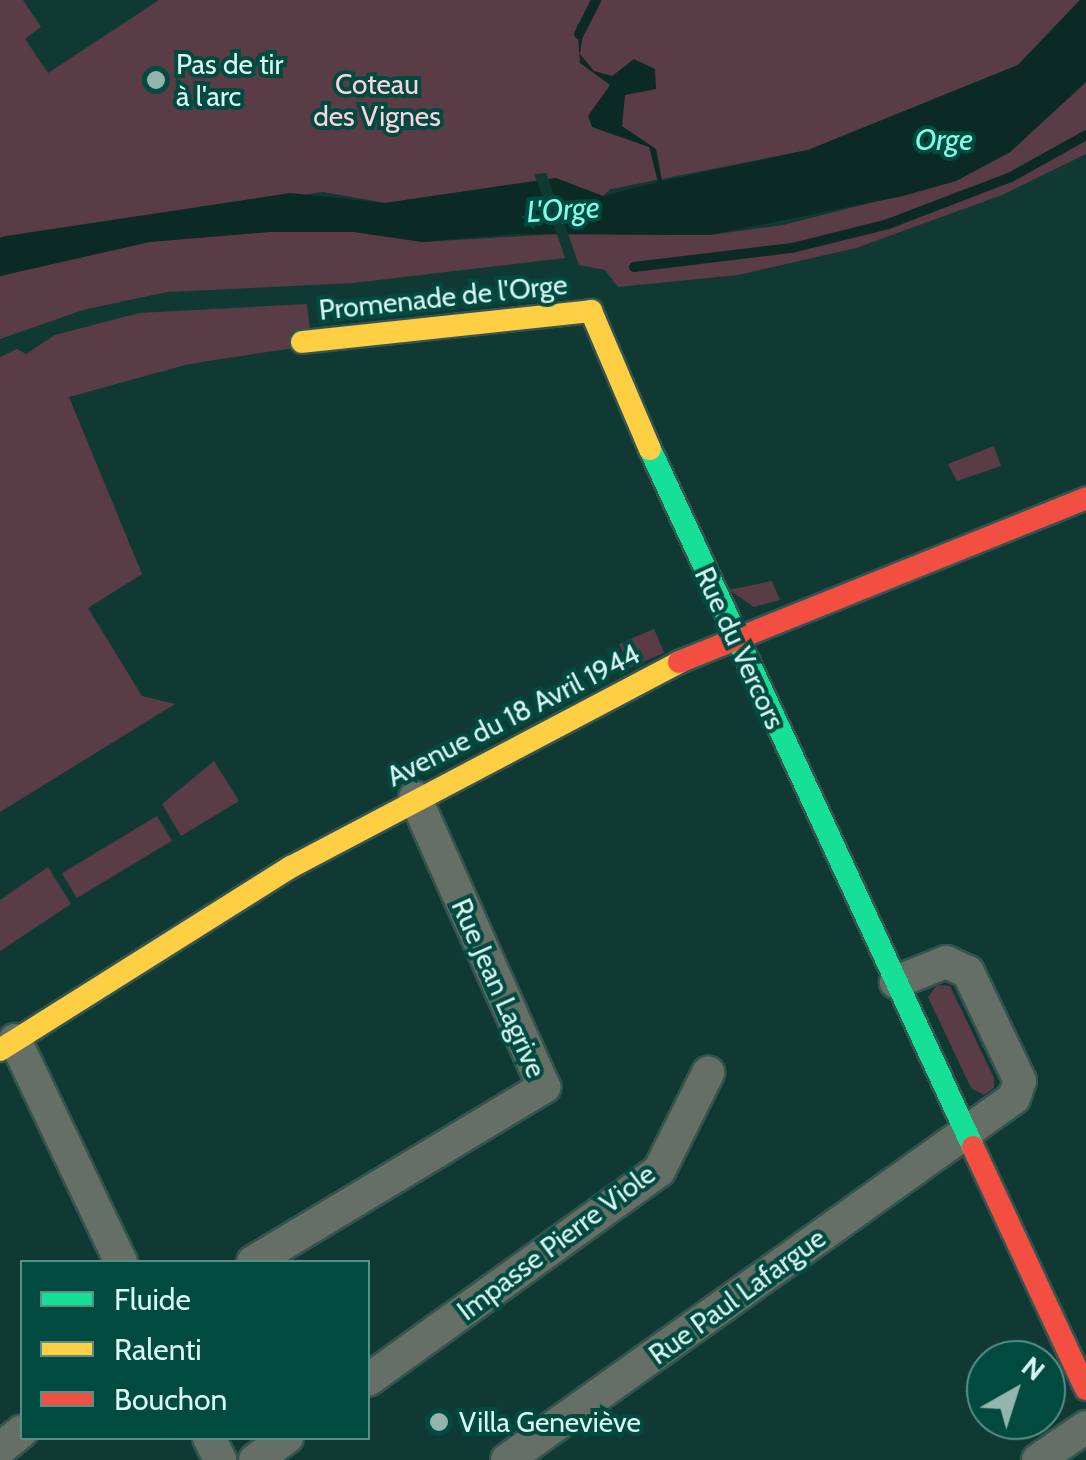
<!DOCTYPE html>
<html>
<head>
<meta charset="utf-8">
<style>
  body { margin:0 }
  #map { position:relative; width:1086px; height:1460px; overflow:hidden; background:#113933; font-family:Cabin,sans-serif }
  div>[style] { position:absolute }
  .green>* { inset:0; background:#5a3c46; transform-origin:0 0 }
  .water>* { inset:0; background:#0c2a24 }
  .pier>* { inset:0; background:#113933 }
  .stream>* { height:10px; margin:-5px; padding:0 5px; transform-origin:5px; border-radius:5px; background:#0c2a24 }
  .roads { filter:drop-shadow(2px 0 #34544f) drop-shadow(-2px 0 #34544f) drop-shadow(0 2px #34544f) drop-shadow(0 -2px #34544f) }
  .street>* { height:32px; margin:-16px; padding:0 16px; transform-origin:16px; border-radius:16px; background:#666f65 }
  .fast>* { height:22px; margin:-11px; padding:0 11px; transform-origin:11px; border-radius:11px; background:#16e098 }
  .slow>* { height:22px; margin:-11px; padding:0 11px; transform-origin:11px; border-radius:11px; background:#ffcf43 }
  .jam>* { height:22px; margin:-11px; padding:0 11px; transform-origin:11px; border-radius:11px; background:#f24e42 }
  .dots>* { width:28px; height:28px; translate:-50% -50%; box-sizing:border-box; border:5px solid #004a40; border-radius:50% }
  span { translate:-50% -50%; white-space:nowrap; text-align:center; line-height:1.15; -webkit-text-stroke:8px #004a40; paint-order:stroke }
  .poi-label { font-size:28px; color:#d9f8f1 }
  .left { translate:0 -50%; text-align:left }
  .park-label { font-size:28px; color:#fcd4df }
  .street-label { font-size:28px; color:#d9f8f1 }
  .water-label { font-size:30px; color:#80fde6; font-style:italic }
  .legend { position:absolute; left:20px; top:1260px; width:350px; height:180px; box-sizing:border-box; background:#004a40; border:2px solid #579087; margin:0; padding:12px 18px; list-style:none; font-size:30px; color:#d9f8f1 }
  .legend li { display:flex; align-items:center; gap:20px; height:50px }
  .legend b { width:50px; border:2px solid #579087 }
  .north { position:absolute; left:966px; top:1340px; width:100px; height:100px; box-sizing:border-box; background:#004a40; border:2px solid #579087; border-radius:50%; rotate:39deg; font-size:28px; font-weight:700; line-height:40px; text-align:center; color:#d9f8f1 }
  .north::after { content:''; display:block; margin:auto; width:35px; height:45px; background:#93b5ae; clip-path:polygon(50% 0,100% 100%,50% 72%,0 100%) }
</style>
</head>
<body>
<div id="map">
  <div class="green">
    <div style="clip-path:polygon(0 0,23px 0,41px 27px,25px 39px,48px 73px,159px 0,1080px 0,1018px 65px,808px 150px,611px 189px,603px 196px,555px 178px,385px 203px,323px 192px,0 238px)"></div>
    <div style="clip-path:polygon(1086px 82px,1086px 154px,1002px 195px,856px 248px,738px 275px,618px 287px,605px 270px,579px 265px,568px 234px,710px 235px,783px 225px,956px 181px,1010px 152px)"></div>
    <div style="clip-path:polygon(269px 232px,354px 232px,423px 242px,557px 234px,565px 258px,353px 283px,167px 292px,83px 310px,0 339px,0 276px,149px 242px)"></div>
    <div style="clip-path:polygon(307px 304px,310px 330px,294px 348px,189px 364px,69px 397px,142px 574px,88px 608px,142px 696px,175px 704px,0 812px,0 357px,17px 349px,26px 354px,55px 335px,139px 313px)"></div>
    <div style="clip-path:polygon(994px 446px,1001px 466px,957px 481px,948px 464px)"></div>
    <div style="clip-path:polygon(772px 581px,780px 600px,754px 607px,729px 590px)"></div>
    <div style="left:654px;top:629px;width:26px;height:38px;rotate:67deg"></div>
    <div style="clip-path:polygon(214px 761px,239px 801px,181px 836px,162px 804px)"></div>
    <div style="left:157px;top:816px;width:29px;height:111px;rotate:59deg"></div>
    <div style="clip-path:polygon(48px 867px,71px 904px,0 951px,0 900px)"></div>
    <div style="clip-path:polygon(937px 985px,950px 986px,994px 1078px,994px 1088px,984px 1095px,971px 1088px,928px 997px)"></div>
  </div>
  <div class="water">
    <div style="clip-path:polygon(1080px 0,1086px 0,1086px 82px,1010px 152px,956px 181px,903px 196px,710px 235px,516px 234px,423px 242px,354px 232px,269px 232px,149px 242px,0 276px,0 238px,6px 236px,290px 193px,385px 203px,556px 178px,603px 196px,658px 182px,649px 147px,592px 127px,588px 116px,610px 85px,580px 63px,577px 24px,584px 28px,580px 54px,594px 71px,612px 76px,634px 59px,655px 69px,656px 89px,625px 95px,622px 126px,656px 149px,662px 181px,808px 150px,1018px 65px)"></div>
  </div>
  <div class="pier">
    <div style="clip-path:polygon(546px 173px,568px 234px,570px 239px,559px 239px,534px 174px)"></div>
  </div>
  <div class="stream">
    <div style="left:579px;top:34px;width:38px;rotate:-63deg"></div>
    <div style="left:634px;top:267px;width:159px;rotate:-6.9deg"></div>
    <div style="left:792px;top:248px;width:99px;rotate:-14deg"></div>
    <div style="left:888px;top:224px;width:132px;rotate:-20.9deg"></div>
    <div style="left:1011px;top:177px;width:86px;rotate:-29.2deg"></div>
  </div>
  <div class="roads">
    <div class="street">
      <div style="left:15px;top:1040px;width:246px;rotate:64.5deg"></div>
      <div style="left:253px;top:1262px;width:340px;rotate:-31deg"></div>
      <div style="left:544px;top:1087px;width:317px;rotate:-114deg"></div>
      <div style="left:368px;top:1380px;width:358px;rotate:-35.7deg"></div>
      <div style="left:659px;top:1171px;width:110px;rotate:-63.4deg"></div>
      <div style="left:209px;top:1438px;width:25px;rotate:63deg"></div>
      <div style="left:0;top:1449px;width:28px;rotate:-39deg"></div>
      <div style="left:255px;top:1460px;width:39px;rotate:-35deg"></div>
      <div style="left:507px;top:1460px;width:623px;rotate:-35.53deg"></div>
      <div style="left:1014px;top:1098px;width:18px;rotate:-71deg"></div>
      <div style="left:1020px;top:1081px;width:121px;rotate:-115.5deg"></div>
      <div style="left:968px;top:972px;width:24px;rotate:-156deg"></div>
      <div style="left:946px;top:962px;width:54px;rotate:158.2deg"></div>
      <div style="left:1038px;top:1460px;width:58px;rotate:-34.5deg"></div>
    </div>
    <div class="fast">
      <div style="left:650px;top:449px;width:769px;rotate:65.17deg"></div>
    </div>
    <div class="slow">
      <div style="left:302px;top:342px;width:291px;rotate:-6.1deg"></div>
      <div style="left:591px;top:311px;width:150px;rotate:66.9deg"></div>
      <div style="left:0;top:1050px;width:344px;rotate:-32.2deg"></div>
      <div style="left:291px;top:867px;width:439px;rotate:-27.8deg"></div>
    </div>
    <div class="jam">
      <div style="left:679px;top:662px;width:439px;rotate:-21.9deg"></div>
      <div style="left:973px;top:1147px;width:267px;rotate:65deg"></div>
    </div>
  </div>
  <div class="dots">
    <div style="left:156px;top:80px;background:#93b5ae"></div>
    <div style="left:439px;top:1422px;background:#93b5ae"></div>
  </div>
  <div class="poi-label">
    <span class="left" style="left:176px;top:80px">Pas de tir<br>à l'arc</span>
    <span class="left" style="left:459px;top:1422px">Villa Geneviève</span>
  </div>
  <div class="park-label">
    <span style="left:377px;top:100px">Coteau<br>des Vignes</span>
  </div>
  <div class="street-label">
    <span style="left:443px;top:297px;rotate:-6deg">Promenade de l'Orge</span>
    <span style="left:740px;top:648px;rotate:65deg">Rue du Vercors</span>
    <span style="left:513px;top:715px;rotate:-27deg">Avenue du 18 Avril 1944</span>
    <span style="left:499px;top:988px;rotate:66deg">Rue Jean Lagrive</span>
    <span style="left:556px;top:1242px;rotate:-37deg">Impasse Pierre Viole</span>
    <span style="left:737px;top:1296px;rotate:-36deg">Rue Paul Lafargue</span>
  </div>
  <div class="water-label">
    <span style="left:944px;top:140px">Orge</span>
    <span style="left:563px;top:210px;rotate:-4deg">L'Orge</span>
  </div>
  <ul class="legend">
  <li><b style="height:12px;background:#16e098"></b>Fluide</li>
  <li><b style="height:12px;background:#ffcf43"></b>Ralenti</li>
  <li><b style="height:12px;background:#f24e42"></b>Bouchon</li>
  </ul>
  <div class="north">N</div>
</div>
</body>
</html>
